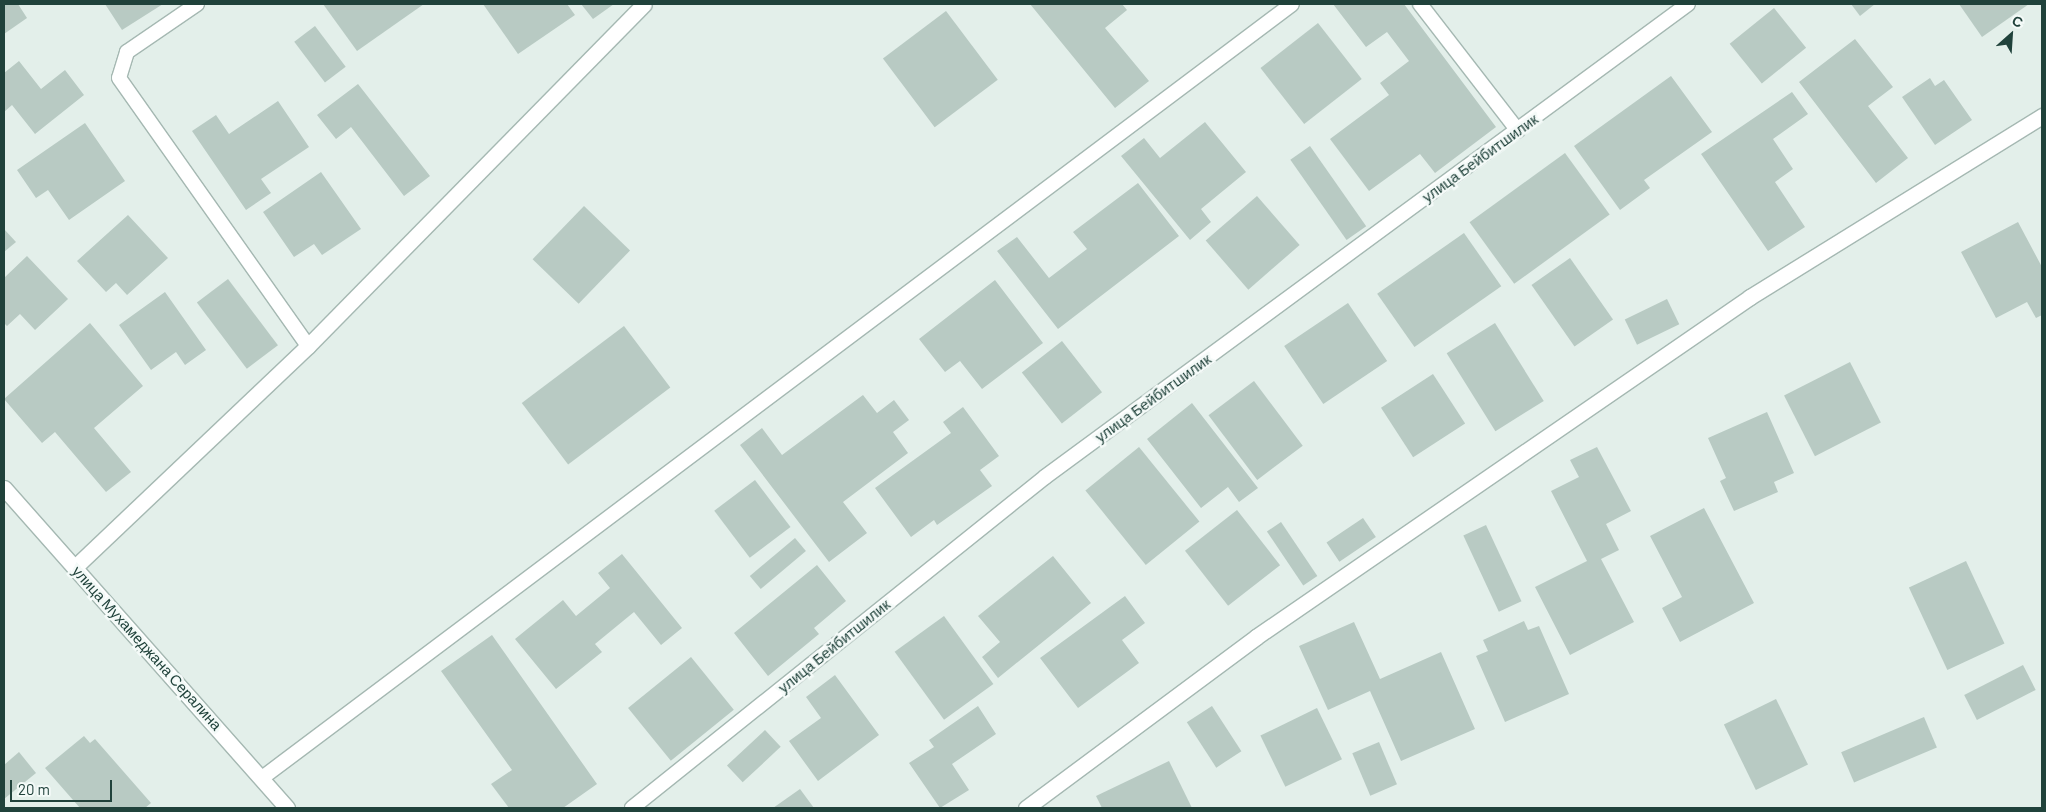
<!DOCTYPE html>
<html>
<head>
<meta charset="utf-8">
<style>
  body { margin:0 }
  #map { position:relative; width:2046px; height:812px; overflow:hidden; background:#e3efea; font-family:Barlow,sans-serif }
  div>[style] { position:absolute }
  .building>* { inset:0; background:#b8cac3; transform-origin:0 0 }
  .roads { filter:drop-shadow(1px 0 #a5b8b2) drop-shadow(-1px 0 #a5b8b2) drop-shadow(0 1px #a5b8b2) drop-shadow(0 -1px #a5b8b2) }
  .service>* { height:14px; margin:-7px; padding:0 7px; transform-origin:7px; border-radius:7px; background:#fff }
  .minor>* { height:15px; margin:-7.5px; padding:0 7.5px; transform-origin:7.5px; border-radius:7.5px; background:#fff }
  span { translate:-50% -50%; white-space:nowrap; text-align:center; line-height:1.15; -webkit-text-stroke:5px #f4faf8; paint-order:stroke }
  .street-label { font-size:15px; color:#20423b }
  .frame { position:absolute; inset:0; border:5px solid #20423b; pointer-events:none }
  .north { position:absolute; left:1986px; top:10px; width:50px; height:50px; -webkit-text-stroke:4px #f4faf8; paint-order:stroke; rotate:26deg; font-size:14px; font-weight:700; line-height:20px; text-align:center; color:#20423b }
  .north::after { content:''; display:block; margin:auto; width:18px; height:22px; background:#20423b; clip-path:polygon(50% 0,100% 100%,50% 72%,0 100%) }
  .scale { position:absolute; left:10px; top:780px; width:102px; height:22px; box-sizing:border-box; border:2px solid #20423b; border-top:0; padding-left:6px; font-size:15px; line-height:18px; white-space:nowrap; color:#20423b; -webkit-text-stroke:4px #f4faf8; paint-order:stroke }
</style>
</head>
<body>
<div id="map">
  <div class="building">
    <div style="clip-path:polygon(4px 4px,18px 4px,27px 18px,4px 34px)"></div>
    <div style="clip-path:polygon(105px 4px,163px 4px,122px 30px)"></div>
    <div style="clip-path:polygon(323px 4px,424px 4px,357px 51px)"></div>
    <div style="clip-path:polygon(483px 4px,567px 4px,575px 15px,518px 54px)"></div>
    <div style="clip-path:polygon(581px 4px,614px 4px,593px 19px)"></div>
    <div style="clip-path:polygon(1030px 4px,1122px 4px,1127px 10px,1105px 28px,1149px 81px,1115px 108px)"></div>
    <div style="clip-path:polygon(1333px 4px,1404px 4px,1496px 127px,1435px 173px,1420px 154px,1369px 191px,1330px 139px,1389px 95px,1380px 83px,1409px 61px,1387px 32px,1366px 47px)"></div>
    <div style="clip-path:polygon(1851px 4px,1875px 4px,1860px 16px)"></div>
    <div style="clip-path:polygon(1959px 4px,2029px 4px,1982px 37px)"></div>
    <div style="left:1774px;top:8px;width:51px;height:57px;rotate:51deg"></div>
    <div style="left:946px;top:11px;width:86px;height:79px;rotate:53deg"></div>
    <div style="left:1318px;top:23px;width:71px;height:73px;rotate:52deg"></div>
    <div style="left:315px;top:26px;width:51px;height:26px;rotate:53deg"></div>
    <div style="clip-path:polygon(1855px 39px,1893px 87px,1868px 106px,1908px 158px,1876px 183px,1799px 82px)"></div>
    <div style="clip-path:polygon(19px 61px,41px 89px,65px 70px,84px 95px,35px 134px,12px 105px,4px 112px,4px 73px)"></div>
    <div style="clip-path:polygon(1671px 76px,1712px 132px,1644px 180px,1650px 188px,1620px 210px,1574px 146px)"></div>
    <div style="clip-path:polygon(1930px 78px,1935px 86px,1944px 80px,1972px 120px,1935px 145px,1902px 97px)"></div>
    <div style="clip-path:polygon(358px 84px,430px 176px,404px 196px,351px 127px,336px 139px,317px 115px)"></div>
    <div style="clip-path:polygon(1792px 92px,1808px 114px,1773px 139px,1793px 169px,1775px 182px,1805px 227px,1768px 251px,1701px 154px)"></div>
    <div style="clip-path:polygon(278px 101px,309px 147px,261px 179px,271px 193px,246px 210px,192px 131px,216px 115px,229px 134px)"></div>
    <div style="clip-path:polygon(1205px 122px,1246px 172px,1201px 209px,1211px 222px,1190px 240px,1121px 156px,1144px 138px,1160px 158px)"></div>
    <div style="clip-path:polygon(85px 123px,125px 181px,69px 220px,48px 190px,36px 198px,17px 170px)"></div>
    <div style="left:1310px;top:146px;width:98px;height:24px;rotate:55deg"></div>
    <div style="left:1565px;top:153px;width:76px;height:118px;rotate:54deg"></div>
    <div style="clip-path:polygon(321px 172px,361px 229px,322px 255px,314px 244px,294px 257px,263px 212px)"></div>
    <div style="clip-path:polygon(1138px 183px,1179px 236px,1058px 329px,997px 251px,1017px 237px,1049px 278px,1087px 249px,1073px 232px)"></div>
    <div style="left:1257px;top:196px;width:65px;height:68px;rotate:49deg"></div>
    <div style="left:584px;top:206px;width:64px;height:74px;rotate:44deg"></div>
    <div style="clip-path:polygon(128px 215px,168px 258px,127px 295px,116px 283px,106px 292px,77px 261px)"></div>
    <div style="clip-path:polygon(2018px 222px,2042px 267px,2042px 315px,2036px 318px,2027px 302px,1996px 318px,1961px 252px)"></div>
    <div style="clip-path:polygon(4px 229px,16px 242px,4px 252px)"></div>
    <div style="left:1464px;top:233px;width:65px;height:106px;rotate:55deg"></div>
    <div style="clip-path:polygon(27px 256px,68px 299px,35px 330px,20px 314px,7px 326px,4px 323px,4px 278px)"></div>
    <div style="left:1570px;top:258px;width:75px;height:47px;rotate:55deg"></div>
    <div style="left:228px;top:279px;width:83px;height:39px;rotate:53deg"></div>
    <div style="clip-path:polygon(995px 280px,1043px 343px,982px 389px,960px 361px,945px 372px,919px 339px)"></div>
    <div style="clip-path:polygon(165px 292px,206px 350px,185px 365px,176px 352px,151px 370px,119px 325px)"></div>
    <div style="left:1667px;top:299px;width:28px;height:47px;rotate:64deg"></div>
    <div style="left:1348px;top:303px;width:70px;height:77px;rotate:56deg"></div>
    <div style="clip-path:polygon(90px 323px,143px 386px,94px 428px,131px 472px,106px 492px,55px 432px,42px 443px,4px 399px)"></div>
    <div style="left:1495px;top:323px;width:92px;height:57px;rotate:58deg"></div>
    <div style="left:624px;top:326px;width:77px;height:128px;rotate:53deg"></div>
    <div style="left:1062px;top:341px;width:65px;height:51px;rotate:52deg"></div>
    <div style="left:1850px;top:362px;width:68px;height:74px;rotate:63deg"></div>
    <div style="left:1433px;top:374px;width:59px;height:62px;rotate:57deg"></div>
    <div style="left:1254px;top:381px;width:81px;height:57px;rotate:53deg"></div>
    <div style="clip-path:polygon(863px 395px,877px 413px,894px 400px,909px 420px,893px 432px,908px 453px,843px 502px,867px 533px,829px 562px,740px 445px,762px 428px,782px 455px)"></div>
    <div style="clip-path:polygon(1192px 403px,1258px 488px,1239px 502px,1228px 487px,1201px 508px,1147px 439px)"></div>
    <div style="clip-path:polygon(963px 407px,999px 456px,980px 470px,992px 486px,937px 525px,934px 520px,911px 537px,875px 488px,951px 433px,943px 422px)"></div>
    <div style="clip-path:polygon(1767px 412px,1794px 473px,1774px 482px,1778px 492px,1734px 511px,1720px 481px,1726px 478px,1708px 438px)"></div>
    <div style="left:1139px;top:447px;width:96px;height:69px;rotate:51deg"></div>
    <div style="clip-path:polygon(1597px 447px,1631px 511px,1606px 524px,1619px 550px,1601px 559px,1634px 622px,1570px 655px,1535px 587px,1587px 561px,1551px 491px,1579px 477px,1570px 460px)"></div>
    <div style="left:755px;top:480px;width:59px;height:51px;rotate:53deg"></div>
    <div style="clip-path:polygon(1704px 508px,1754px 603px,1680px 642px,1662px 608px,1682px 597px,1650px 536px)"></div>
    <div style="left:1237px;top:510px;width:70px;height:66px;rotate:52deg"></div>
    <div style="left:1363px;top:518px;width:23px;height:44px;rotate:56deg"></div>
    <div style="left:1281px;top:522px;width:65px;height:17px;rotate:56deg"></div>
    <div style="left:1486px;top:525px;width:84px;height:25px;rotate:65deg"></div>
    <div style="left:795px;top:538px;width:17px;height:59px;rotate:50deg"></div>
    <div style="clip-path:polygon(622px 554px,682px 628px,661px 645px,634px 612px,595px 644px,602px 652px,556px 689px,515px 639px,563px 600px,576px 616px,610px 588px,598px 573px)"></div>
    <div style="clip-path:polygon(1053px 556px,1091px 603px,998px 678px,982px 657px,1000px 642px,978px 616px)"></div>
    <div style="left:1966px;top:561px;width:91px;height:63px;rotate:65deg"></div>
    <div style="clip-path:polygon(817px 565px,846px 601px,814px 628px,819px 634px,768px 676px,734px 633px)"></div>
    <div style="clip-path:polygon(1125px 596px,1145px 623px,1122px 640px,1139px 663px,1078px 708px,1040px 658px)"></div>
    <div style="left:944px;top:616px;width:84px;height:61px;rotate:54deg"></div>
    <div style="clip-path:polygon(1524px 621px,1528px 630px,1539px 626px,1569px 694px,1505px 722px,1476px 656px,1488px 651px,1483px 640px)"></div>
    <div style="clip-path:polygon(1354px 622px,1380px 679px,1441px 652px,1475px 729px,1401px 761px,1370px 691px,1328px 710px,1299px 646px)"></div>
    <div style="clip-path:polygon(492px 635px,597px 784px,563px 808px,509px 808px,491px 784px,512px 770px,441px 671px)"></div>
    <div style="left:691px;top:657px;width:68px;height:81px;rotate:51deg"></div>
    <div style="left:2023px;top:665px;width:28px;height:66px;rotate:63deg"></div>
    <div style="clip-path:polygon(835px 675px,879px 735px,818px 781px,789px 741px,821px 718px,806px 697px)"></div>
    <div style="left:1776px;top:699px;width:73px;height:58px;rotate:64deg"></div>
    <div style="clip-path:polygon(978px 706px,996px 734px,952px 764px,969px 790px,940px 808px,909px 763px,934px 747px,929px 740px)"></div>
    <div style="left:1212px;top:706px;width:54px;height:30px;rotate:57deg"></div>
    <div style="left:1317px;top:708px;width:57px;height:63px;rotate:64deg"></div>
    <div style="left:1924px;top:717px;width:33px;height:90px;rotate:67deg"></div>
    <div style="left:765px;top:730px;width:23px;height:52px;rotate:47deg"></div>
    <div style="clip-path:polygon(84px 736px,90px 743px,95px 739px,151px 803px,145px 808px,80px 808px,45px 768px)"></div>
    <div style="left:1379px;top:742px;width:46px;height:29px;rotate:67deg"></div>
    <div style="clip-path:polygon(19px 752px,36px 773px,4px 799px,4px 765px)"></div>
    <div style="clip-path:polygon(1169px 761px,1192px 808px,1102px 808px,1096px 796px)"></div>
    <div style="clip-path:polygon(800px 789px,814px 808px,773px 808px)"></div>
  </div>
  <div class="roads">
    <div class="service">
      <div style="left:197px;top:4px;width:85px;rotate:145.6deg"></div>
      <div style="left:127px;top:52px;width:27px;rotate:107deg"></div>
      <div style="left:119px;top:78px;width:328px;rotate:54.8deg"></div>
      <div style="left:1420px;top:4px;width:160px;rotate:52.3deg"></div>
      <div style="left:262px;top:778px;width:1288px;rotate:-36.92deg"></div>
      <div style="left:632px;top:808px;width:529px;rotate:-38.71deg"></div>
      <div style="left:1045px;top:477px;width:798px;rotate:-36.34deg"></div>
    </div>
    <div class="minor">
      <div style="left:4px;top:488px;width:427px;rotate:48.5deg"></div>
      <div style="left:75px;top:567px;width:321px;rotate:-43.5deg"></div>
      <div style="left:308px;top:346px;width:479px;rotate:-45.5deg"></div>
      <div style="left:1026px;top:808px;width:287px;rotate:-36.6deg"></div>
      <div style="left:1256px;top:637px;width:600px;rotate:-34.54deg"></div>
      <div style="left:1750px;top:297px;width:344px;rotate:-31.8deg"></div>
    </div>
  </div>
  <div class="street-label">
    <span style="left:1480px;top:158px;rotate:-36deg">улица Бейбитшилик</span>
    <span style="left:1153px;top:398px;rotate:-36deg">улица Бейбитшилик</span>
    <span style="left:834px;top:646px;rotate:-39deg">улица Бейбитшилик</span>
    <span style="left:147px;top:648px;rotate:48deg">улица Мухамеджана Сералина</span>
  </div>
  <div class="frame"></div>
  <div class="north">С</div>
  <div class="scale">20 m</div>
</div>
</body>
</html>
